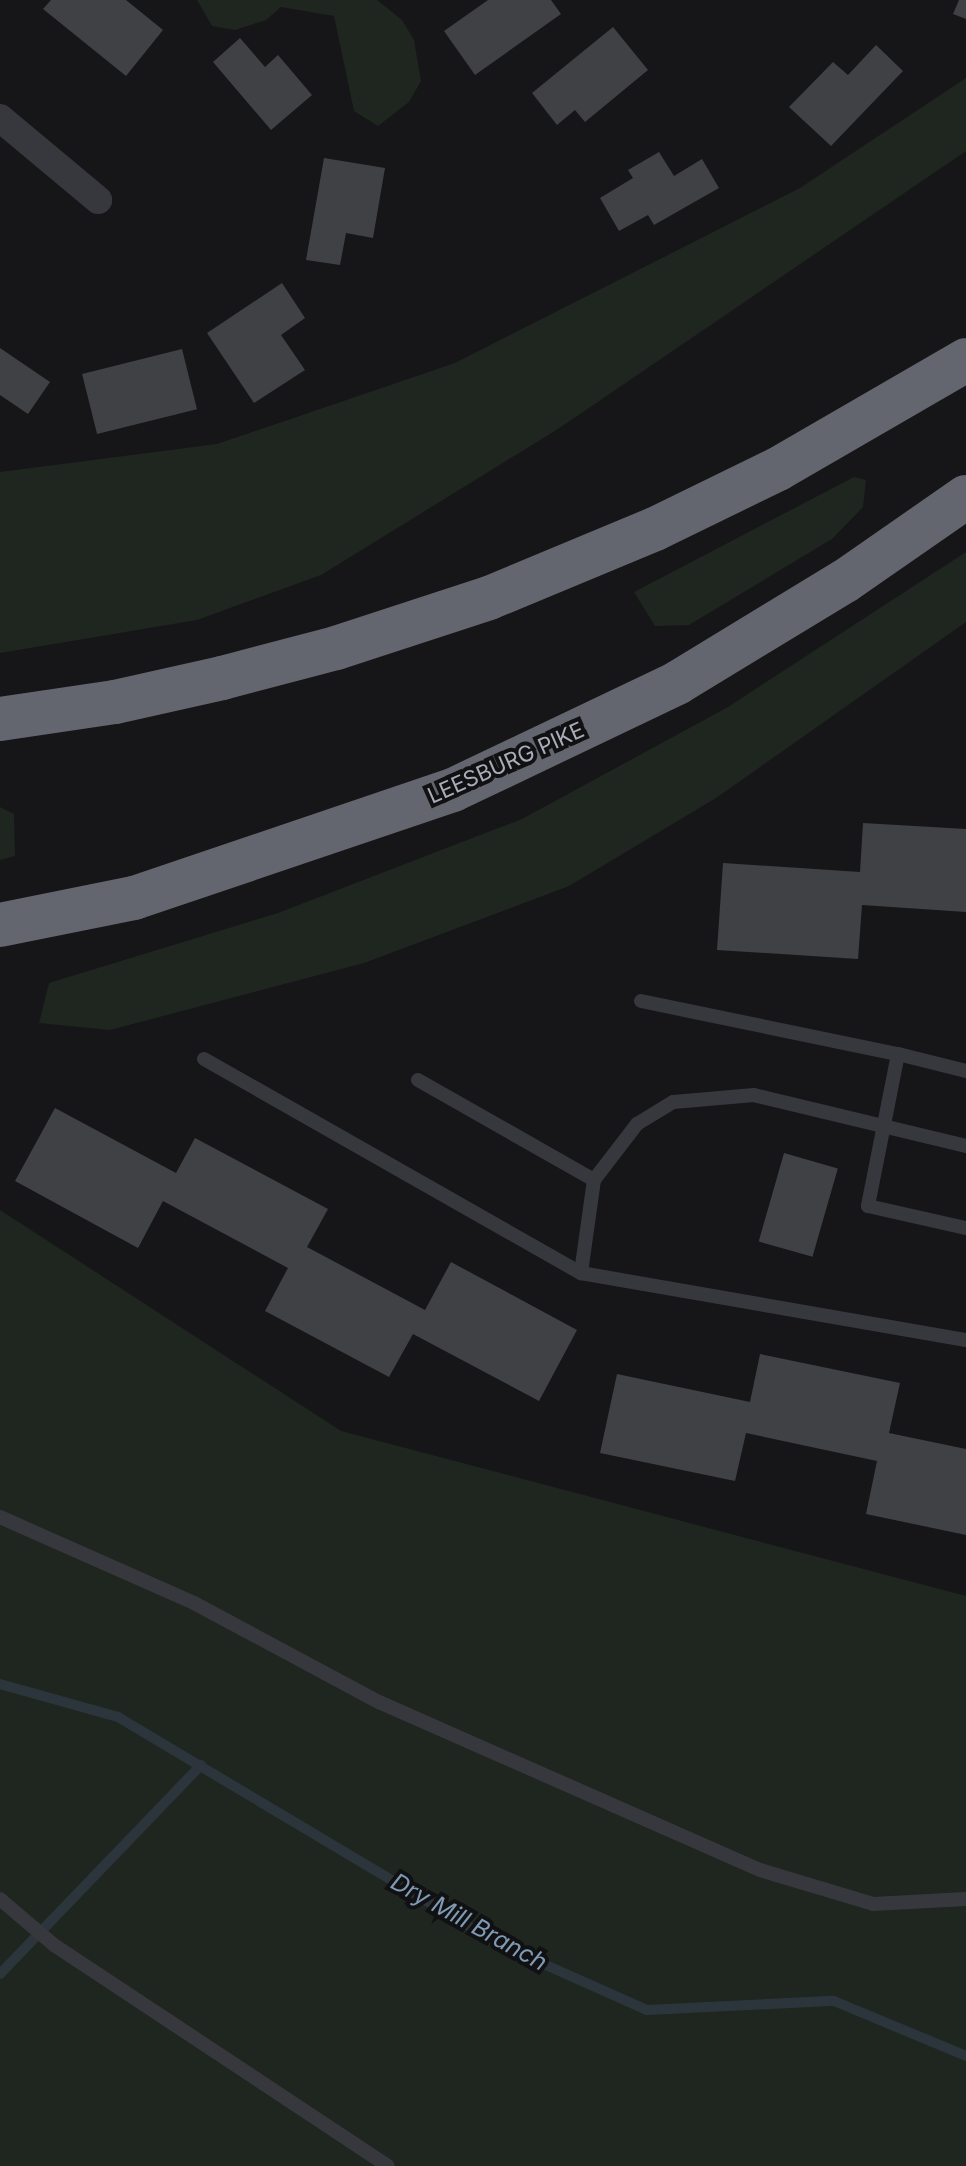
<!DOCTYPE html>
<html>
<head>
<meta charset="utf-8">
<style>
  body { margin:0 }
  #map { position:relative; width:966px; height:2166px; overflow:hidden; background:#161618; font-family:Inter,sans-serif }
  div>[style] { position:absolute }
  .green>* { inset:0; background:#1e261f }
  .stream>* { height:10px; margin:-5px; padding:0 5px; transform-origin:5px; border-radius:5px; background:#2c353c }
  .building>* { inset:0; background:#404145; transform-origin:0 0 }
  .service>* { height:14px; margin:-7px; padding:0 7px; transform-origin:7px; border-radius:7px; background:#37383d }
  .minor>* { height:28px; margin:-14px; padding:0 14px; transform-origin:14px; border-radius:14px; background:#37383d }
  .motorway>* { height:44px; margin:-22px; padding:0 22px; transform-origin:22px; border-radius:22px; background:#63666e }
  span { translate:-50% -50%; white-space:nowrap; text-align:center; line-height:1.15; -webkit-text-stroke:8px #111113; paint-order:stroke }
  .street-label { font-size:22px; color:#a8adb8 }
  .water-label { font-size:24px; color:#7f9bb3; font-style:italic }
</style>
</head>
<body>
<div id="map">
  <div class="green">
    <div style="clip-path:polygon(197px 0,377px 0,402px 20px,414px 40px,421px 81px,409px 102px,378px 126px,354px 111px,334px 16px,281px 7px,266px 20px,235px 30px,212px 26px)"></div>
    <div style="clip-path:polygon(966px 78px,966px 151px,558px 429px,321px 575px,197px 620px,0 653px,0 472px,217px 444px,455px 363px,800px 188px)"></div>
    <div style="clip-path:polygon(854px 477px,866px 480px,863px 507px,832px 539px,689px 625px,655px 626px,634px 592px)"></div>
    <div style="clip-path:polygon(966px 552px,966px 622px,716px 798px,569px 886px,364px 963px,110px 1030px,39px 1023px,49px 983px,278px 913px,522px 819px,728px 707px)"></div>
    <div style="clip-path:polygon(0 807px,14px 814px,15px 856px,0 860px)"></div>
    <div style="clip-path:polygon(0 1210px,341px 1431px,966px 1596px,966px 2166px,0 2166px)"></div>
  </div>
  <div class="stream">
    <div style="left:0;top:1684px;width:123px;rotate:15.6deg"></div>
    <div style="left:118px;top:1717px;width:446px;rotate:30.8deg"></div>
    <div style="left:501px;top:1945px;width:160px;rotate:24deg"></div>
    <div style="left:647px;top:2010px;width:187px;rotate:-2.8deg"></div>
    <div style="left:834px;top:2001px;width:143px;rotate:22.6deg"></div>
    <div style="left:0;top:1974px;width:290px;rotate:-46.1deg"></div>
  </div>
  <div class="building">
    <div style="clip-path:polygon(51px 0,126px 0,163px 30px,126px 76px,43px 9px)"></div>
    <div style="clip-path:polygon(488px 0,551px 0,561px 14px,475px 75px,444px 31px)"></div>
    <div style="clip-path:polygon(959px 0,966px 0,966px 19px,953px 14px)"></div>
    <div style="clip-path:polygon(613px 27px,648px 70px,585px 122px,575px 110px,557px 125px,532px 93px)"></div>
    <div style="clip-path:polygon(240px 38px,265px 67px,278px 55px,312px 95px,271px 130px,213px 62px)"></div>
    <div style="clip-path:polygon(876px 45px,903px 71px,831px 146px,789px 107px,833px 62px,848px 75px)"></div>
    <div style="clip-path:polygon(659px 152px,674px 176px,702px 159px,719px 188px,654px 225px,648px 215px,619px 231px,600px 198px,633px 178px,628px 170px)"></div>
    <div style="clip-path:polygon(324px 158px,385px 168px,373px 238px,346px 233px,340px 265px,306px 260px)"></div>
    <div style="clip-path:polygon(282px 283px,305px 318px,281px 335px,305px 370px,254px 403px,207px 333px)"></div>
    <div style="clip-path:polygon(0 348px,50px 382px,28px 414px,0 395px)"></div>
    <div style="left:182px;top:349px;width:62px;height:103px;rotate:76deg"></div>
    <div style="clip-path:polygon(863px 823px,966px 829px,966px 912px,862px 905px,858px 959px,717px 950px,723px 863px,860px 872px)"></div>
    <div style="clip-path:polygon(55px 1108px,176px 1173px,195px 1138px,328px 1209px,307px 1247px,425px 1310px,451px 1262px,577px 1330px,539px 1401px,413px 1334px,389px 1377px,265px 1311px,288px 1268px,163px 1201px,138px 1248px,15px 1181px)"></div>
    <div style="left:784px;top:1153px;width:56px;height:92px;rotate:16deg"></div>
    <div style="clip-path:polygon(760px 1354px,900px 1383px,889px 1433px,966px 1449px,966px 1535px,866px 1514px,877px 1461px,746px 1433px,735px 1481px,600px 1453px,617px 1374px,750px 1402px)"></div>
  </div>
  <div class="service">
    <div style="left:641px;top:1001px;width:262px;rotate:11.7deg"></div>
    <div style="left:898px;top:1054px;width:155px;rotate:101.2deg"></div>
    <div style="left:868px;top:1206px;width:100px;rotate:12.7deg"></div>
    <div style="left:898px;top:1054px;width:70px;rotate:14deg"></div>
    <div style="left:204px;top:1059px;width:434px;rotate:29.6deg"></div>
    <div style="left:418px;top:1080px;width:202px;rotate:29.6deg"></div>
    <div style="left:966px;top:1146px;width:218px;rotate:-166.5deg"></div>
    <div style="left:754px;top:1095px;width:81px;rotate:175.1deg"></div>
    <div style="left:673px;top:1102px;width:42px;rotate:148.6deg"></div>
    <div style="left:637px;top:1124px;width:71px;rotate:127.5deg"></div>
    <div style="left:594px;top:1180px;width:94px;rotate:98deg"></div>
    <div style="left:581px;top:1273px;width:391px;rotate:9.9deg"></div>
    <div style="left:0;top:1517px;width:212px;rotate:23.9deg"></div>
    <div style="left:194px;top:1603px;width:210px;rotate:28.2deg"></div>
    <div style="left:379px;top:1702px;width:416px;rotate:23.8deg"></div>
    <div style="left:760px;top:1870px;width:118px;rotate:16.7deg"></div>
    <div style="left:873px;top:1904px;width:93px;rotate:-3.1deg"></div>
    <div style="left:0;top:1899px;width:71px;rotate:40.4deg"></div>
    <div style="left:54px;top:1945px;width:400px;rotate:33.5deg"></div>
  </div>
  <div class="minor">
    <div style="left:0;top:118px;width:128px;rotate:39.9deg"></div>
  </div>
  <div class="motorway">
    <div style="left:0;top:719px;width:116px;rotate:-8.4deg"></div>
    <div style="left:115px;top:702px;width:110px;rotate:-12.6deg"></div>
    <div style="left:222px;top:678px;width:118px;rotate:-14.7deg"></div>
    <div style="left:336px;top:648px;width:161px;rotate:-18.1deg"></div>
    <div style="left:489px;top:598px;width:180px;rotate:-22.6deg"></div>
    <div style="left:655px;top:529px;width:137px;rotate:-26deg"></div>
    <div style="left:778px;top:469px;width:217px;rotate:-30.1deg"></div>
    <div style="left:0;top:925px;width:137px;rotate:-11.4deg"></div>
    <div style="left:134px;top:898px;width:337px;rotate:-18.7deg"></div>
    <div style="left:453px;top:790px;width:248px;rotate:-25.5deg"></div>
    <div style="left:677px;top:683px;width:197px;rotate:-31.3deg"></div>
    <div style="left:845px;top:581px;width:147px;rotate:-34.8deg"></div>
  </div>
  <div class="street-label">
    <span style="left:506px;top:763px;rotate:-24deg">LEESBURG PIKE</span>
  </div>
  <div class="water-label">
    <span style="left:469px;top:1922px;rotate:29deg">Dry Mill Branch</span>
  </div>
</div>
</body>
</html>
